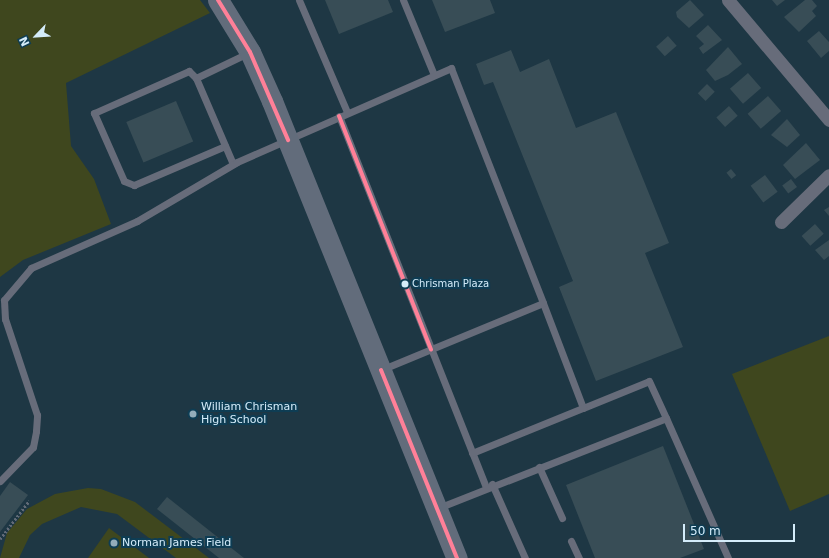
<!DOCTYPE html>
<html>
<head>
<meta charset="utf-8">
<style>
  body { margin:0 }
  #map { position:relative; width:829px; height:558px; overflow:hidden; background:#1e3744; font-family:"DejaVu Sans",sans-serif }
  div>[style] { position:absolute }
  .green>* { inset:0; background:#3f471e }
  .building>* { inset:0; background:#384d56; transform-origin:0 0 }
  .path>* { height:2.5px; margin-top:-1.25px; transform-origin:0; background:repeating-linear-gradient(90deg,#626b77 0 2px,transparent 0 4px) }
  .lane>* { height:7px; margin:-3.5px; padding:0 3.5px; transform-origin:3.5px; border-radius:3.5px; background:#676c7a }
  .street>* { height:13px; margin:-6.5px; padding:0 6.5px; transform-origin:6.5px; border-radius:6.5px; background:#676c7a }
  .primary>* { height:21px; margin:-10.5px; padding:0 10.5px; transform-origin:10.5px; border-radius:10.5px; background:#626c7b }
  .bus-1>* { height:4px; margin:-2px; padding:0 2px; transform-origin:2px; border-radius:2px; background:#ff8098 }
  .dots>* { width:11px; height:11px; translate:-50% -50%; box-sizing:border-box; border:2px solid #0e3d54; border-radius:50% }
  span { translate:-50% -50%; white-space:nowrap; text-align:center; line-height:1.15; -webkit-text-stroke:4px #0e3d54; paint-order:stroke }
  .bus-label { font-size:10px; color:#d4ecfa }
  .left { translate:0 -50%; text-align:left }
  .poi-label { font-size:11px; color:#d4ecfa }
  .north { position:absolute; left:16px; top:16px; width:40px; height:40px; -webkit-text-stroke:3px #0e3d54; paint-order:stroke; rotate:245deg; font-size:11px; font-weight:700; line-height:16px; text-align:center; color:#d4ecfa }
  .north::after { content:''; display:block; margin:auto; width:14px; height:18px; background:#d4ecfa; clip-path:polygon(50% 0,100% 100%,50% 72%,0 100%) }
  .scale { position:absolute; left:683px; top:524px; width:112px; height:18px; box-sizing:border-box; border:2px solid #d4ecfa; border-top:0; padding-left:5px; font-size:12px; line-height:14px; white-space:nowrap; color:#d4ecfa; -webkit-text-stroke:3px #0e3d54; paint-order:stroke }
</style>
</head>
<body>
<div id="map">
  <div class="green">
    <div style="clip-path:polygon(0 0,200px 0,210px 13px,66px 83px,71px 146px,94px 179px,111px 224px,23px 260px,0 277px)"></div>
    <div style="clip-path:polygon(829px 336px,829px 494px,790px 511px,732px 374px)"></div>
    <div style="clip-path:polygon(88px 488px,101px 489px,135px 502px,209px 558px,176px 558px,117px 514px,81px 507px,42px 524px,30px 535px,19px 558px,0 558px,7px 533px,27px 509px,55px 494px)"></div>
    <div style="clip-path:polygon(109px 528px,149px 558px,88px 558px)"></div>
  </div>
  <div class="building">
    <div style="clip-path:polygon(325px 0,388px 0,393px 12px,339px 34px)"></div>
    <div style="clip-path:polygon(432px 0,490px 0,495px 13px,445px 32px)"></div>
    <div style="clip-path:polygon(690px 0,704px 15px,689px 28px,677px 17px,676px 12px)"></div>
    <div style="clip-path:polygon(772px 0,785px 0,777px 6px)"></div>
    <div style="clip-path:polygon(805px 0,812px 0,817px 6px,812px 11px,816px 16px,799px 32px,784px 17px)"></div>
    <div style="clip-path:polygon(708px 25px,722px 40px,703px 54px,699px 48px,704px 44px,696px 36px)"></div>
    <div style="clip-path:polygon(819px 31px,829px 42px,829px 51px,821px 58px,807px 41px)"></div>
    <div style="left:668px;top:36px;width:13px;height:16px;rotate:48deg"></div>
    <div style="clip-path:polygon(728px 47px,742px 64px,728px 75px,715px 81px,706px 70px)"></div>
    <div style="clip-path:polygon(511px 50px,520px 72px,549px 59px,576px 128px,616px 112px,669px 243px,645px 253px,683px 347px,596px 381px,559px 287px,573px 281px,493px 82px,484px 85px,476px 64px)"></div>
    <div style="left:748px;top:73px;width:20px;height:24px;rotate:49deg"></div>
    <div style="left:707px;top:84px;width:11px;height:13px;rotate:45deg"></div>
    <div style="left:768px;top:96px;width:20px;height:27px;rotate:49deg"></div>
    <div style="left:176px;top:101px;width:44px;height:54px;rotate:67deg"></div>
    <div style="left:729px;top:106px;width:13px;height:17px;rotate:48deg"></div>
    <div style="clip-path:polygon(787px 119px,800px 135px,787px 147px,771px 135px)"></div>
    <div style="clip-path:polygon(806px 143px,820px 160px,795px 179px,783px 165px)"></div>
    <div style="left:731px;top:169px;width:8px;height:6px;rotate:50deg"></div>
    <div style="left:765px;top:175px;width:21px;height:18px;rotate:53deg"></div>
    <div style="left:791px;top:179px;width:10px;height:11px;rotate:53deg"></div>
    <div style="clip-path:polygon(829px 207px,829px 216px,824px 210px)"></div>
    <div style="left:815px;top:224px;width:13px;height:18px;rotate:48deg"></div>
    <div style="clip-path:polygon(829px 240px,829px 256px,824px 260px,815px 250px)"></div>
    <div style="clip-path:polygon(663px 446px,704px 549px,680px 558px,595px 558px,566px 485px)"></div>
    <div style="clip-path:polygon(10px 482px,28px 495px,0 532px,0 496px)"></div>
    <div style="clip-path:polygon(167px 497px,244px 558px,219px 558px,157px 509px)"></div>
  </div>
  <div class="path">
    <div style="left:0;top:539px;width:48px;rotate:-52.7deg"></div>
  </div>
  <div class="lane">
    <div style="left:299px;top:0;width:122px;rotate:66.8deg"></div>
    <div style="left:403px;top:0;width:81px;rotate:67.5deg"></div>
    <div style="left:196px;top:78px;width:10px;rotate:-135deg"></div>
    <div style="left:189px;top:71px;width:104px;rotate:156.1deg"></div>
    <div style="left:94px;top:113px;width:74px;rotate:66.2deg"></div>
    <div style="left:124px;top:181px;width:11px;rotate:22deg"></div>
    <div style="left:134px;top:185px;width:99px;rotate:-23.2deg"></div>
    <div style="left:339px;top:116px;width:400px;rotate:68.4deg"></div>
    <div style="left:233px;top:164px;width:94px;rotate:-113.3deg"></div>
    <div style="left:196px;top:78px;width:58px;rotate:-25.7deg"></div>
    <div style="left:543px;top:303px;width:112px;rotate:69.1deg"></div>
    <div style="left:583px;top:408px;width:71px;rotate:-22.2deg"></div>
    <div style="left:649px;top:381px;width:41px;rotate:65.3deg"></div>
    <div style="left:472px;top:453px;width:120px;rotate:-22.1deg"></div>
    <div style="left:539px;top:467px;width:56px;rotate:65.7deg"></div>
    <div style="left:0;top:481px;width:47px;rotate:-45.9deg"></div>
    <div style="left:33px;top:447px;width:16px;rotate:-79deg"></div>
    <div style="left:36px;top:431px;width:16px;rotate:-86deg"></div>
    <div style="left:37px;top:415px;width:101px;rotate:-108.4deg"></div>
    <div style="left:5px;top:319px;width:19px;rotate:-93deg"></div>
    <div style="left:4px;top:300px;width:42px;rotate:-49.8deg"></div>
    <div style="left:31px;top:268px;width:116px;rotate:-23.9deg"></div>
    <div style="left:137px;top:221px;width:116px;rotate:-30.5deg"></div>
    <div style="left:237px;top:162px;width:234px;rotate:-23.7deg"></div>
    <div style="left:451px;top:68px;width:252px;rotate:68.6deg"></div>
    <div style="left:543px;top:303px;width:173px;rotate:157.6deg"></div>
    <div style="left:492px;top:484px;width:81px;rotate:66deg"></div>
    <div style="left:438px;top:508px;width:245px;rotate:-21.5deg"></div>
    <div style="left:666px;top:418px;width:153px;rotate:66.1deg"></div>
    <div style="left:571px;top:541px;width:19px;rotate:65deg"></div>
  </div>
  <div class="street">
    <div style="left:728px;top:0;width:157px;rotate:49.9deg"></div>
    <div style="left:781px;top:222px;width:67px;rotate:-44.4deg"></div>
  </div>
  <div class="primary">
    <div style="left:218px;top:0;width:61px;rotate:58.4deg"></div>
    <div style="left:250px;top:52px;width:54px;rotate:65.8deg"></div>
    <div style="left:272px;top:101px;width:493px;rotate:68deg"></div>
  </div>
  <div class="bus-1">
    <div style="left:218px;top:0;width:61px;rotate:58.4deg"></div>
    <div style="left:250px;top:52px;width:96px;rotate:66.6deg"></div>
    <div style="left:339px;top:116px;width:251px;rotate:68.5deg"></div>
    <div style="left:381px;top:370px;width:203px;rotate:68deg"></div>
  </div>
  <div class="dots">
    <div style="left:405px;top:284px;background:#d4ecfa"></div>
    <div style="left:193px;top:414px;background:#94adba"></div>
    <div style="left:114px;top:543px;background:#94adba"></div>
  </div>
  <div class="bus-label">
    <span class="left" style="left:412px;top:284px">Chrisman Plaza</span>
  </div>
  <div class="poi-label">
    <span class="left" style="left:201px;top:414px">William Chrisman<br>High School</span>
    <span class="left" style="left:122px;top:543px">Norman James Field</span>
  </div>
  <div class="north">N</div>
  <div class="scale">50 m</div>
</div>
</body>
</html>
